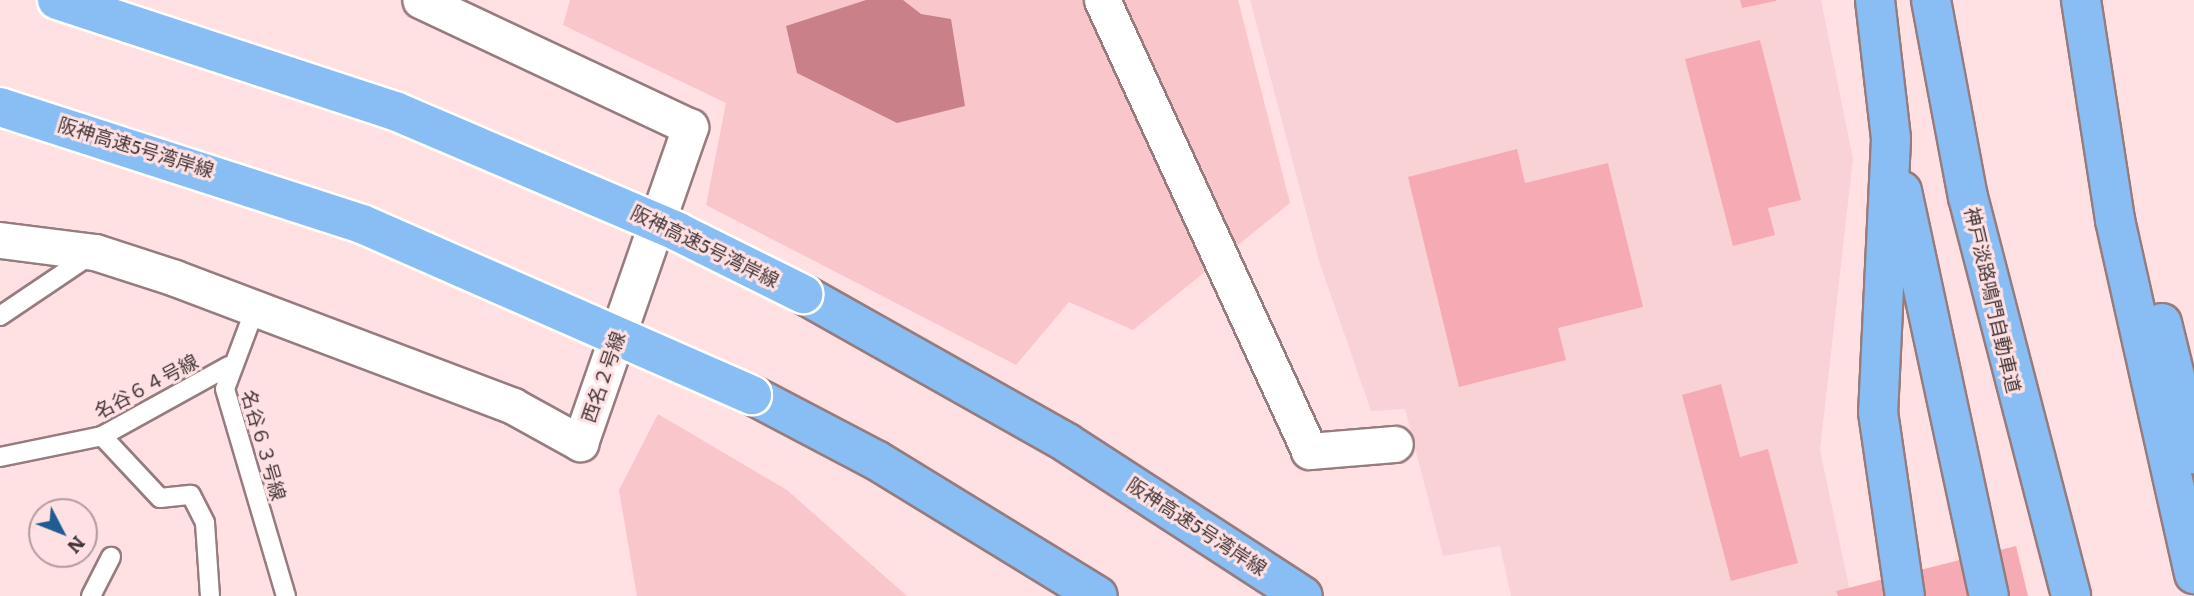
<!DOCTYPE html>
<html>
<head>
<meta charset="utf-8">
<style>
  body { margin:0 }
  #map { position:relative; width:2194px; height:596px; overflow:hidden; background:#ffe1e3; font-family:Literata,"Noto Sans JP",serif }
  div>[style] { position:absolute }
  .built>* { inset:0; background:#f9d2d6 }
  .green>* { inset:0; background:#f9c6cb }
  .water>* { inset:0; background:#c98089 }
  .building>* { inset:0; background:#f6aab3 }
  .roads { filter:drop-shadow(2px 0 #967c7e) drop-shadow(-2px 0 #967c7e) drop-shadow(0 2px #967c7e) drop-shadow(0 -2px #967c7e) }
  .lane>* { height:18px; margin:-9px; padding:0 9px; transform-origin:9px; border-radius:9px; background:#fff }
  .street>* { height:35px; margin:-17.5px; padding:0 17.5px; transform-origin:17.5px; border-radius:17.5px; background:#fff }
  .highway>* { height:38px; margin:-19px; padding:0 19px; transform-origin:19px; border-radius:19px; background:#89bef4 }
  .bridges { filter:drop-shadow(2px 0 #fff) drop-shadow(-2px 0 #fff) drop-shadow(0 2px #fff) drop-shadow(0 -2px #fff) }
  .highway-bridge>* { height:38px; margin:-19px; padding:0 19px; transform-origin:19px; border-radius:19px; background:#89bef4 }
  span { translate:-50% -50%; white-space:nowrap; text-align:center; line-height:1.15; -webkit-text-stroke:6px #ffe1e3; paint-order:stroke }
  .street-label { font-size:19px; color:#413536 }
  .north { position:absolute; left:28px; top:498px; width:70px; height:70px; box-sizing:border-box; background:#ffe1e3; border:2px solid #b39c9e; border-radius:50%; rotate:132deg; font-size:19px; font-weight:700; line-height:28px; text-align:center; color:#413536 }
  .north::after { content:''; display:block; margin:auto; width:24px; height:32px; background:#1e5c92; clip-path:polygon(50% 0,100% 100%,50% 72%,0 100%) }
</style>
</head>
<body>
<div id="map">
  <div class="built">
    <div style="clip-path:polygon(1250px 0,1821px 0,1853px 159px,1820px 450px,1851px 596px,1511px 596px,1500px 546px,1443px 556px,1405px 409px,1371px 411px,1319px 261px)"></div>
  </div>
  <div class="green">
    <div style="clip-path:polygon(570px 0,1238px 0,1290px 203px,1133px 330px,1069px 302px,1016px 365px,706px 205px,726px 103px,563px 25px)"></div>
    <div style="clip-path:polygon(658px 414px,787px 490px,907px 596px,637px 596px,619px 490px)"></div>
  </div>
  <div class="water">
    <div style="clip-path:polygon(866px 0,903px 0,921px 14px,951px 19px,965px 106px,897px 123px,797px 73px,786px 26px)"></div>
  </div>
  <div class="building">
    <div style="clip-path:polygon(1740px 0,1776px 0,1776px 1px,1742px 8px)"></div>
    <div style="clip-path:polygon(1760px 40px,1801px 200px,1768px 208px,1775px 235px,1733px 246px,1685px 59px)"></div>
    <div style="clip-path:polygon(1517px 149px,1525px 183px,1608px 163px,1643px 307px,1558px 328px,1566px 360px,1459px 387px,1408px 177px)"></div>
    <div style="clip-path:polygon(1721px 384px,1740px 457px,1768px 449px,1798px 563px,1731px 581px,1682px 395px)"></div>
    <div style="clip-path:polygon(2016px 546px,2028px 596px,1838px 596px,1836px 591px)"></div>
  </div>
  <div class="roads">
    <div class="lane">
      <div style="left:255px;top:309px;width:85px;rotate:110.6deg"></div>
      <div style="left:225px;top:389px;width:216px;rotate:73.6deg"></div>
      <div style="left:0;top:316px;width:111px;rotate:-34deg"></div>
      <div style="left:102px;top:436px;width:85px;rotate:46.9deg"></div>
      <div style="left:160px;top:498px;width:31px;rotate:-6deg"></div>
      <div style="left:191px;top:495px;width:31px;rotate:63deg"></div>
      <div style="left:205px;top:523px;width:73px;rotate:86.1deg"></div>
      <div style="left:0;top:457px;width:104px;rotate:-11.6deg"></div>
      <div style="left:102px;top:436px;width:145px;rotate:-28.9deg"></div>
      <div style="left:91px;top:596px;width:44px;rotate:-62.9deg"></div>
    </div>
    <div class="street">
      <div style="left:1102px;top:0;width:496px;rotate:65.3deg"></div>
      <div style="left:1309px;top:451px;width:86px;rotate:-4.7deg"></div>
      <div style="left:0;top:240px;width:96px;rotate:7.2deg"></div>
      <div style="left:95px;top:252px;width:84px;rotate:18deg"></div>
      <div style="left:175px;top:278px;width:361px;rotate:20.7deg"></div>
      <div style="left:513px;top:406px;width:77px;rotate:28.9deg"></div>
      <div style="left:580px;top:443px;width:335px;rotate:-70.8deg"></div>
      <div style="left:690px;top:127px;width:298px;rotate:-154.8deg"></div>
    </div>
    <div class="highway">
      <div style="left:1875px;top:0;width:140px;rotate:83.4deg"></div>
      <div style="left:1891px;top:139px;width:273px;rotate:92.7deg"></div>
      <div style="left:1878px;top:412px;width:186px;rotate:81.7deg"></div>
      <div style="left:1931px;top:0;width:200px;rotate:79.4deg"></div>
      <div style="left:1968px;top:197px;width:412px;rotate:75.5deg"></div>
      <div style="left:2081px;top:0;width:223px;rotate:81.2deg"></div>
      <div style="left:2115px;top:220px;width:363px;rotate:77.4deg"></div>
      <div style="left:1902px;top:191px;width:414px;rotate:77.9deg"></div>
      <div style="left:803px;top:294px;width:303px;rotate:29.4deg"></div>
      <div style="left:1067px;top:443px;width:281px;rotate:33deg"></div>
      <div style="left:2162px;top:323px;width:135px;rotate:76.3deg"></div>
      <div style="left:752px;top:395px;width:140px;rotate:27.7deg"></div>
      <div style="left:876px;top:460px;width:260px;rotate:31.5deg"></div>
    </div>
  </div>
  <div class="bridges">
    <div class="highway-bridge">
      <div style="left:57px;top:0;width:356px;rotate:18.2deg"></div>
      <div style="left:395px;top:111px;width:308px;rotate:23.1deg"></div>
      <div style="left:678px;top:232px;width:140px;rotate:26.4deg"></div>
      <div style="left:0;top:107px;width:380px;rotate:17.9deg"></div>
      <div style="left:362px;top:224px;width:426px;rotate:23.7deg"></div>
    </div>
  </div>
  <div class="street-label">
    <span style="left:136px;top:147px;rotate:17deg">阪神高速5号湾岸線</span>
    <span style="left:705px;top:246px;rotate:26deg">阪神高速5号湾岸線</span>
    <span style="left:1993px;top:300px;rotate:77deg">神戸淡路鳴門自動車道</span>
    <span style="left:603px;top:377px;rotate:-71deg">西名２号線</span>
    <span style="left:146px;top:386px;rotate:-28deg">名谷６４号線</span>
    <span style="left:264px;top:445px;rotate:74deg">名谷６３号線</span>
    <span style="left:1197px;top:526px;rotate:33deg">阪神高速5号湾岸線</span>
  </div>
  <div class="north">N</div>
</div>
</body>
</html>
